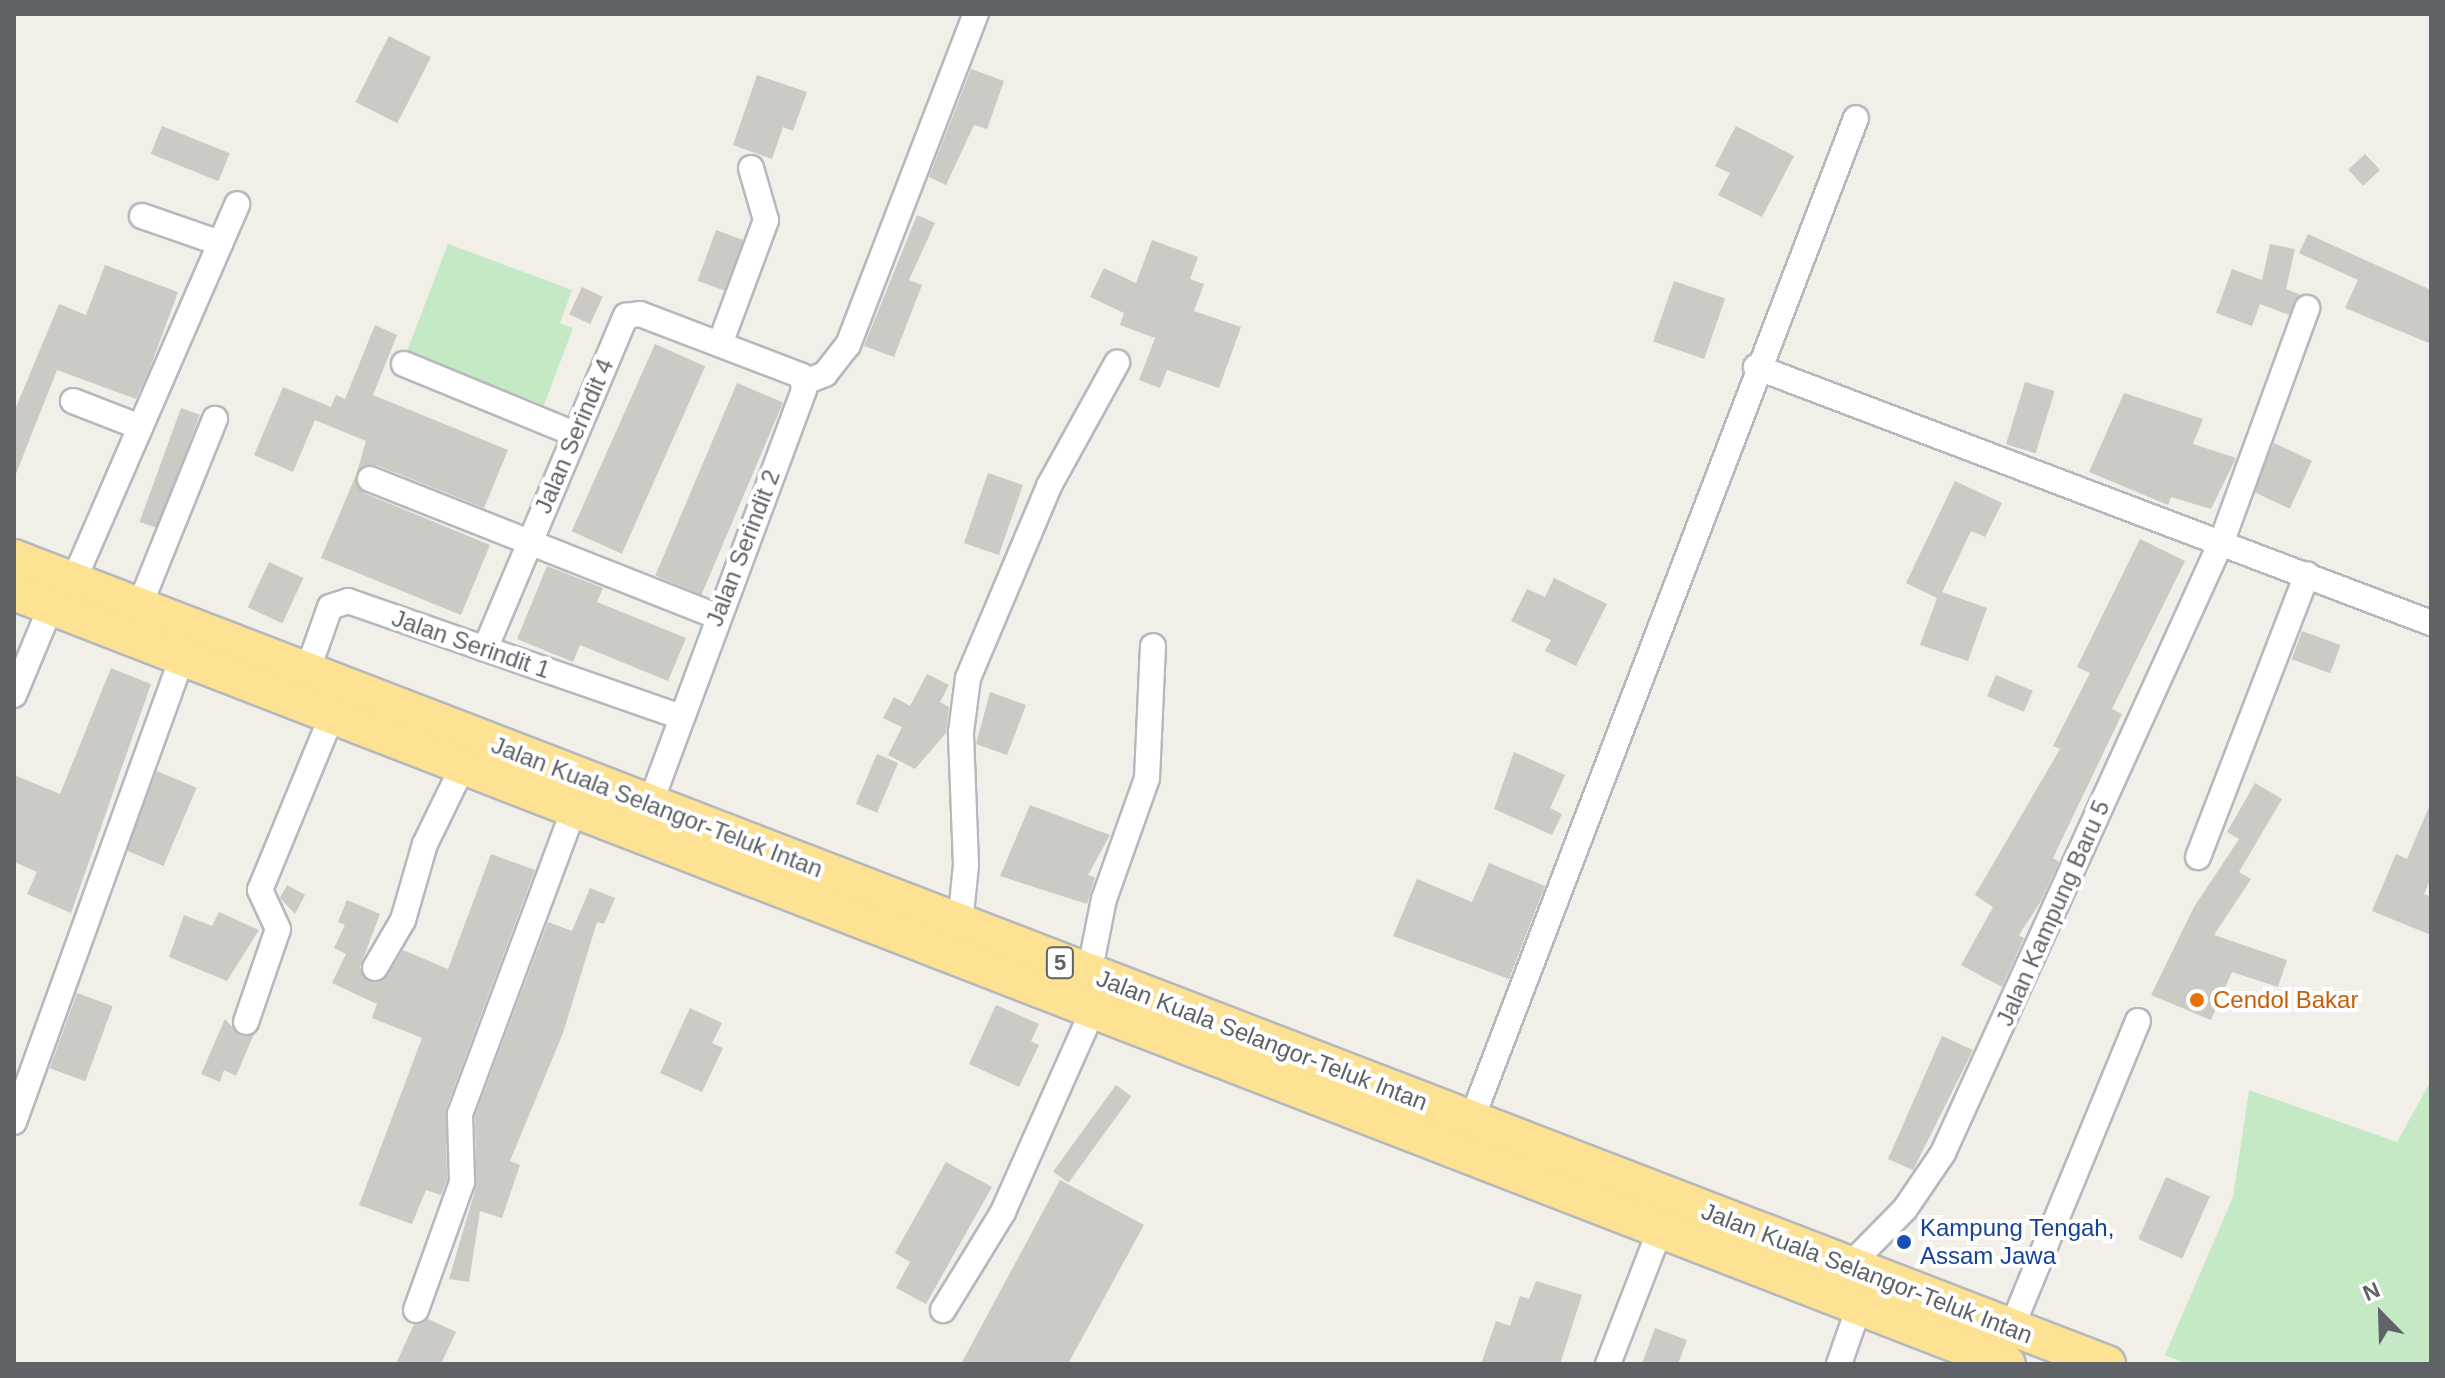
<!DOCTYPE html>
<html>
<head>
<meta charset="utf-8">
<style>
  body { margin:0 }
  #map { position:relative; width:2445px; height:1378px; overflow:hidden; background:#f1efe8; font-family:Helvetica,sans-serif }
  div>[style] { position:absolute }
  .green>* { inset:0; background:#c5e8c5 }
  .building>* { inset:0; background:#cccac5; transform-origin:0 0 }
  .roads { filter:drop-shadow(2px 0 #b5b8bc) drop-shadow(-2px 0 #b5b8bc) drop-shadow(0 2px #b5b8bc) drop-shadow(0 -2px #b5b8bc) }
  .minor>* { height:24px; margin:-12px; padding:0 12px; transform-origin:12px; border-radius:12px; background:#fff }
  .highway>* { height:36px; margin:-18px; padding:0 18px; transform-origin:18px; border-radius:18px; background:#fde293 }
  .dots>* { width:22px; height:22px; translate:-50% -50%; box-sizing:border-box; border:4px solid #fff; border-radius:50% }
  span { translate:-50% -50%; white-space:nowrap; text-align:center; line-height:1.15; -webkit-text-stroke:8px #fff; paint-order:stroke }
  .shield-label span { padding:2px 6px; background:#fff; border:2px solid; border-radius:6px; -webkit-text-stroke-width:0 }
  .shield-label { font-size:22px; color:#5f6368; font-weight:700 }
  .street-label { font-size:24px; color:#5f6368 }
  .food-label { font-size:24px; color:#c56008 }
  .left { translate:0 -50%; text-align:left }
  .transit-label { font-size:24px; color:#164399 }
  .frame { position:absolute; inset:0; border:16px solid #5f6368; pointer-events:none }
  .north { position:absolute; left:2341px; top:1274px; width:80px; height:80px; -webkit-text-stroke:6px #fff; paint-order:stroke; rotate:337deg; font-size:22px; font-weight:700; line-height:32px; text-align:center; color:#5f6368 }
  .north::after { content:''; display:block; margin:auto; width:28px; height:36px; background:#5f6368; clip-path:polygon(50% 0,100% 100%,50% 72%,0 100%) }
</style>
</head>
<body>
<div id="map">
  <div class="green">
    <div style="clip-path:polygon(448px 244px,572px 290px,560px 323px,573px 328px,544px 405px,406px 354px)"></div>
    <div style="clip-path:polygon(2431px 1081px,2431px 1364px,2187px 1364px,2165px 1355px,2233px 1197px,2249px 1090px,2397px 1142px)"></div>
  </div>
  <div class="building">
    <div style="left:389px;top:36px;width:47px;height:74px;rotate:27deg"></div>
    <div style="clip-path:polygon(971px 69px,1004px 81px,987px 129px,974px 125px,946px 185px,929px 177px)"></div>
    <div style="clip-path:polygon(757px 75px,807px 92px,793px 131px,783px 127px,772px 159px,733px 145px)"></div>
    <div style="left:162px;top:126px;width:73px;height:30px;rotate:22deg"></div>
    <div style="clip-path:polygon(1736px 126px,1794px 156px,1762px 217px,1718px 195px,1730px 173px,1715px 166px)"></div>
    <div style="left:2365px;top:154px;width:22px;height:23px;rotate:47deg"></div>
    <div style="clip-path:polygon(917px 215px,935px 223px,909px 280px,922px 285px,894px 357px,864px 346px)"></div>
    <div style="left:716px;top:230px;width:29px;height:54px;rotate:20deg"></div>
    <div style="clip-path:polygon(2308px 234px,2431px 290px,2431px 344px,2345px 308px,2358px 280px,2299px 253px)"></div>
    <div style="clip-path:polygon(1152px 240px,1198px 257px,1190px 279px,1204px 284px,1194px 311px,1241px 327px,1219px 388px,1167px 370px,1160px 388px,1139px 380px,1155px 338px,1120px 325px,1124px 313px,1090px 297px,1104px 268px,1136px 283px)"></div>
    <div style="clip-path:polygon(2270px 244px,2295px 249px,2286px 289px,2301px 295px,2289px 315px,2260px 304px,2252px 326px,2216px 313px,2232px 269px,2262px 280px)"></div>
    <div style="clip-path:polygon(105px 265px,178px 292px,150px 368px,136px 399px,57px 370px,14px 479px,14px 412px,59px 304px,86px 315px)"></div>
    <div style="left:1674px;top:281px;width:54px;height:64px;rotate:19deg"></div>
    <div style="left:582px;top:287px;width:23px;height:30px;rotate:25deg"></div>
    <div style="clip-path:polygon(375px 325px,397px 335px,373px 395px,508px 450px,484px 508px,376px 465px,357px 472px,366px 441px,315px 420px,293px 472px,254px 455px,283px 387px,331px 407px,336px 395px,345px 399px)"></div>
    <div style="left:655px;top:344px;width:55px;height:205px;rotate:24deg"></div>
    <div style="left:2025px;top:382px;width:31px;height:65px;rotate:17deg"></div>
    <div style="left:737px;top:383px;width:50px;height:209px;rotate:23deg"></div>
    <div style="clip-path:polygon(2124px 393px,2203px 419px,2193px 444px,2236px 458px,2211px 509px,2171px 497px,2168px 505px,2089px 472px)"></div>
    <div style="left:181px;top:408px;width:20px;height:121px;rotate:20deg"></div>
    <div style="left:2274px;top:443px;width:42px;height:53px;rotate:25deg"></div>
    <div style="left:988px;top:473px;width:37px;height:74px;rotate:19deg"></div>
    <div style="clip-path:polygon(356px 475px,364px 493px,490px 545px,461px 615px,321px 558px)"></div>
    <div style="clip-path:polygon(1955px 481px,2002px 503px,1985px 537px,1971px 531px,1942px 592px,1987px 608px,1968px 661px,1920px 645px,1937px 598px,1906px 583px)"></div>
    <div style="clip-path:polygon(2140px 539px,2185px 561px,2112px 709px,2122px 714px,2053px 858px,2059px 862px,2041px 901px,2019px 935px,2024px 938px,2002px 987px,1961px 965px,1993px 907px,1975px 895px,2060px 749px,2053px 746px,2090px 673px,2077px 667px)"></div>
    <div style="left:269px;top:562px;width:38px;height:50px;rotate:25deg"></div>
    <div style="clip-path:polygon(547px 566px,603px 588px,597px 602px,686px 638px,668px 681px,580px 645px,573px 662px,517px 639px)"></div>
    <div style="clip-path:polygon(1554px 578px,1607px 604px,1576px 666px,1545px 651px,1551px 640px,1511px 621px,1527px 589px,1545px 597px)"></div>
    <div style="left:2302px;top:631px;width:41px;height:30px;rotate:20deg"></div>
    <div style="clip-path:polygon(111px 668px,151px 684px,71px 913px,27px 894px,37px 872px,14px 862px,14px 775px,60px 794px)"></div>
    <div style="clip-path:polygon(927px 674px,949px 685px,940px 702px,949px 707px,946px 733px,915px 769px,888px 755px,902px 727px,883px 718px,894px 697px,910px 706px)"></div>
    <div style="left:1996px;top:675px;width:40px;height:23px;rotate:23deg"></div>
    <div style="clip-path:polygon(990px 692px,1026px 705px,1007px 755px,976px 744px)"></div>
    <div style="clip-path:polygon(1514px 752px,1565px 775px,1550px 808px,1562px 814px,1552px 835px,1494px 809px)"></div>
    <div style="left:877px;top:754px;width:23px;height:54px;rotate:23deg"></div>
    <div style="left:157px;top:771px;width:43px;height:85px;rotate:23deg"></div>
    <div style="clip-path:polygon(2255px 783px,2282px 799px,2239px 872px,2251px 879px,2214px 935px,2287px 960px,2278px 987px,2232px 972px,2211px 1020px,2151px 995px,2194px 907px,2239px 839px,2227px 832px)"></div>
    <div style="clip-path:polygon(2431px 802px,2431px 878px,2424px 894px,2431px 897px,2431px 935px,2372px 911px,2396px 854px,2407px 859px)"></div>
    <div style="clip-path:polygon(1030px 805px,1110px 835px,1088px 875px,1095px 877px,1087px 904px,1000px 876px)"></div>
    <div style="clip-path:polygon(491px 854px,535px 870px,446px 1109px,447px 1180px,441px 1195px,426px 1190px,412px 1224px,359px 1205px,422px 1038px,372px 1018px,377px 1004px,332px 983px,346px 954px,334px 948px,345px 925px,338px 922px,347px 900px,380px 914px,360px 967px,368px 981px,383px 981px,403px 950px,448px 969px)"></div>
    <div style="clip-path:polygon(1489px 863px,1545px 886px,1509px 979px,1393px 936px,1417px 879px,1472px 902px)"></div>
    <div style="clip-path:polygon(287px 885px,305px 895px,295px 914px,280px 898px)"></div>
    <div style="clip-path:polygon(590px 888px,615px 898px,604px 924px,597px 922px,563px 1033px,510px 1161px,520px 1165px,502px 1218px,480px 1211px,469px 1282px,449px 1279px,476px 1187px,475px 1116px,548px 922px,572px 931px)"></div>
    <div style="clip-path:polygon(219px 912px,259px 930px,227px 981px,169px 957px,184px 915px,212px 926px)"></div>
    <div style="left:77px;top:993px;width:38px;height:80px;rotate:20deg"></div>
    <div style="clip-path:polygon(996px 1005px,1039px 1024px,1031px 1041px,1039px 1045px,1019px 1087px,969px 1064px)"></div>
    <div style="clip-path:polygon(690px 1008px,722px 1023px,712px 1043px,723px 1048px,702px 1092px,660px 1073px)"></div>
    <div style="clip-path:polygon(225px 1019px,240px 1036px,254px 1034px,236px 1076px,224px 1070px,220px 1082px,201px 1074px)"></div>
    <div style="clip-path:polygon(1942px 1036px,1973px 1050px,1913px 1170px,1888px 1159px)"></div>
    <div style="left:1116px;top:1085px;width:19px;height:107px;rotate:36deg"></div>
    <div style="clip-path:polygon(946px 1162px,992px 1187px,926px 1304px,896px 1288px,910px 1262px,895px 1253px)"></div>
    <div style="left:2166px;top:1177px;width:48px;height:68px;rotate:24deg"></div>
    <div style="clip-path:polygon(1060px 1180px,1144px 1225px,1068px 1364px,961px 1364px)"></div>
    <div style="clip-path:polygon(1536px 1281px,1582px 1295px,1560px 1364px,1481px 1364px,1496px 1321px,1510px 1326px,1520px 1296px,1529px 1299px)"></div>
    <div style="clip-path:polygon(428px 1319px,456px 1332px,441px 1364px,396px 1364px,414px 1324px)"></div>
    <div style="clip-path:polygon(1655px 1328px,1687px 1340px,1678px 1364px,1642px 1364px)"></div>
  </div>
  <div class="roads">
    <div class="minor">
      <div style="left:142px;top:216px;width:83px;rotate:19.1deg"></div>
      <div style="left:720px;top:344px;width:132px;rotate:-69.6deg"></div>
      <div style="left:766px;top:220px;width:54px;rotate:-106.1deg"></div>
      <div style="left:404px;top:364px;width:185px;rotate:22.3deg"></div>
      <div style="left:1756px;top:367px;width:722px;rotate:20.77deg"></div>
      <div style="left:805px;top:382px;width:22px;rotate:-22deg"></div>
      <div style="left:825px;top:374px;width:37px;rotate:-52deg"></div>
      <div style="left:848px;top:345px;width:355px;rotate:-68.9deg"></div>
      <div style="left:73px;top:401px;width:72px;rotate:21.2deg"></div>
      <div style="left:370px;top:479px;width:372px;rotate:21.6deg"></div>
      <div style="left:73px;top:582px;width:412px;rotate:-66.5deg"></div>
      <div style="left:139px;top:607px;width:203px;rotate:-68deg"></div>
      <div style="left:485px;top:649px;width:362px;rotate:-67.1deg"></div>
      <div style="left:626px;top:316px;width:14px;rotate:-8deg"></div>
      <div style="left:640px;top:314px;width:173px;rotate:20.9deg"></div>
      <div style="left:802px;top:376px;width:14px;rotate:82deg"></div>
      <div style="left:804px;top:390px;width:442px;rotate:110.4deg"></div>
      <div style="left:307px;top:672px;width:69px;rotate:-70.5deg"></div>
      <div style="left:330px;top:607px;width:19px;rotate:-18deg"></div>
      <div style="left:348px;top:601px;width:349px;rotate:19.2deg"></div>
      <div style="left:14px;top:695px;width:96px;rotate:-67.4deg"></div>
      <div style="left:2198px;top:857px;width:303px;rotate:-68.9deg"></div>
      <div style="left:960px;top:924px;width:59px;rotate:-84.2deg"></div>
      <div style="left:966px;top:865px;width:133px;rotate:-92.2deg"></div>
      <div style="left:961px;top:732px;width:54px;rotate:-82.6deg"></div>
      <div style="left:968px;top:678px;width:208px;rotate:-67.1deg"></div>
      <div style="left:1049px;top:486px;width:141px;rotate:-61.1deg"></div>
      <div style="left:375px;top:968px;width:56px;rotate:-59.7deg"></div>
      <div style="left:403px;top:920px;width:79px;rotate:-73.9deg"></div>
      <div style="left:425px;top:844px;width:87px;rotate:-64deg"></div>
      <div style="left:1089px;top:974px;width:76px;rotate:-78.7deg"></div>
      <div style="left:1104px;top:899px;width:128px;rotate:-70.4deg"></div>
      <div style="left:1147px;top:778px;width:132px;rotate:-87.4deg"></div>
      <div style="left:246px;top:1022px;width:98px;rotate:-71deg"></div>
      <div style="left:278px;top:929px;width:43px;rotate:-114.8deg"></div>
      <div style="left:260px;top:890px;width:189px;rotate:-67.6deg"></div>
      <div style="left:1471px;top:1121px;width:1074px;rotate:-69deg"></div>
      <div style="left:14px;top:1122px;width:494px;rotate:-70.1deg"></div>
      <div style="left:1849px;top:1266px;width:80px;rotate:-45.5deg"></div>
      <div style="left:1905px;top:1209px;width:68px;rotate:-55.8deg"></div>
      <div style="left:1943px;top:1153px;width:676px;rotate:-65.52deg"></div>
      <div style="left:2223px;top:538px;width:245px;rotate:-69.9deg"></div>
      <div style="left:416px;top:1310px;width:136px;rotate:-70.2deg"></div>
      <div style="left:462px;top:1182px;width:68px;rotate:-91.7deg"></div>
      <div style="left:460px;top:1114px;width:326px;rotate:-69.5deg"></div>
      <div style="left:943px;top:1310px;width:115px;rotate:-58.5deg"></div>
      <div style="left:1003px;top:1212px;width:221px;rotate:-66deg"></div>
      <div style="left:2011px;top:1329px;width:333px;rotate:-67.6deg"></div>
      <div style="left:1608px;top:1364px;width:144px;rotate:-68.8deg"></div>
      <div style="left:1839px;top:1364px;width:60px;rotate:-70.7deg"></div>
    </div>
    <div class="highway">
      <div style="left:14px;top:558px;width:2243px;rotate:21.06deg"></div>
      <div style="left:14px;top:592px;width:2137px;rotate:21.17deg"></div>
    </div>
  </div>
  <div class="dots">
    <div style="left:2197px;top:1000px;background:#e8710a"></div>
    <div style="left:1904px;top:1242px;background:#1a4fb4"></div>
  </div>
  <div class="shield-label">
    <span style="left:1060px;top:963px">5</span>
  </div>
  <div class="street-label">
    <span style="left:574px;top:436px;rotate:-67deg">Jalan Serindit 4</span>
    <span style="left:743px;top:548px;rotate:-69deg">Jalan Serindit 2</span>
    <span style="left:471px;top:644px;rotate:19deg">Jalan Serindit 1</span>
    <span style="left:657px;top:807px;rotate:21deg">Jalan Kuala Selangor-Teluk Intan</span>
    <span style="left:2053px;top:913px;rotate:-66deg">Jalan Kampung Baru 5</span>
    <span style="left:1262px;top:1040px;rotate:21deg">Jalan Kuala Selangor-Teluk Intan</span>
    <span style="left:1867px;top:1273px;rotate:21deg">Jalan Kuala Selangor-Teluk Intan</span>
  </div>
  <div class="food-label">
    <span class="left" style="left:2213px;top:1000px">Cendol Bakar</span>
  </div>
  <div class="transit-label">
    <span class="left" style="left:1920px;top:1242px">Kampung Tengah,<br>Assam Jawa</span>
  </div>
  <div class="frame"></div>
  <div class="north">N</div>
</div>
</body>
</html>
